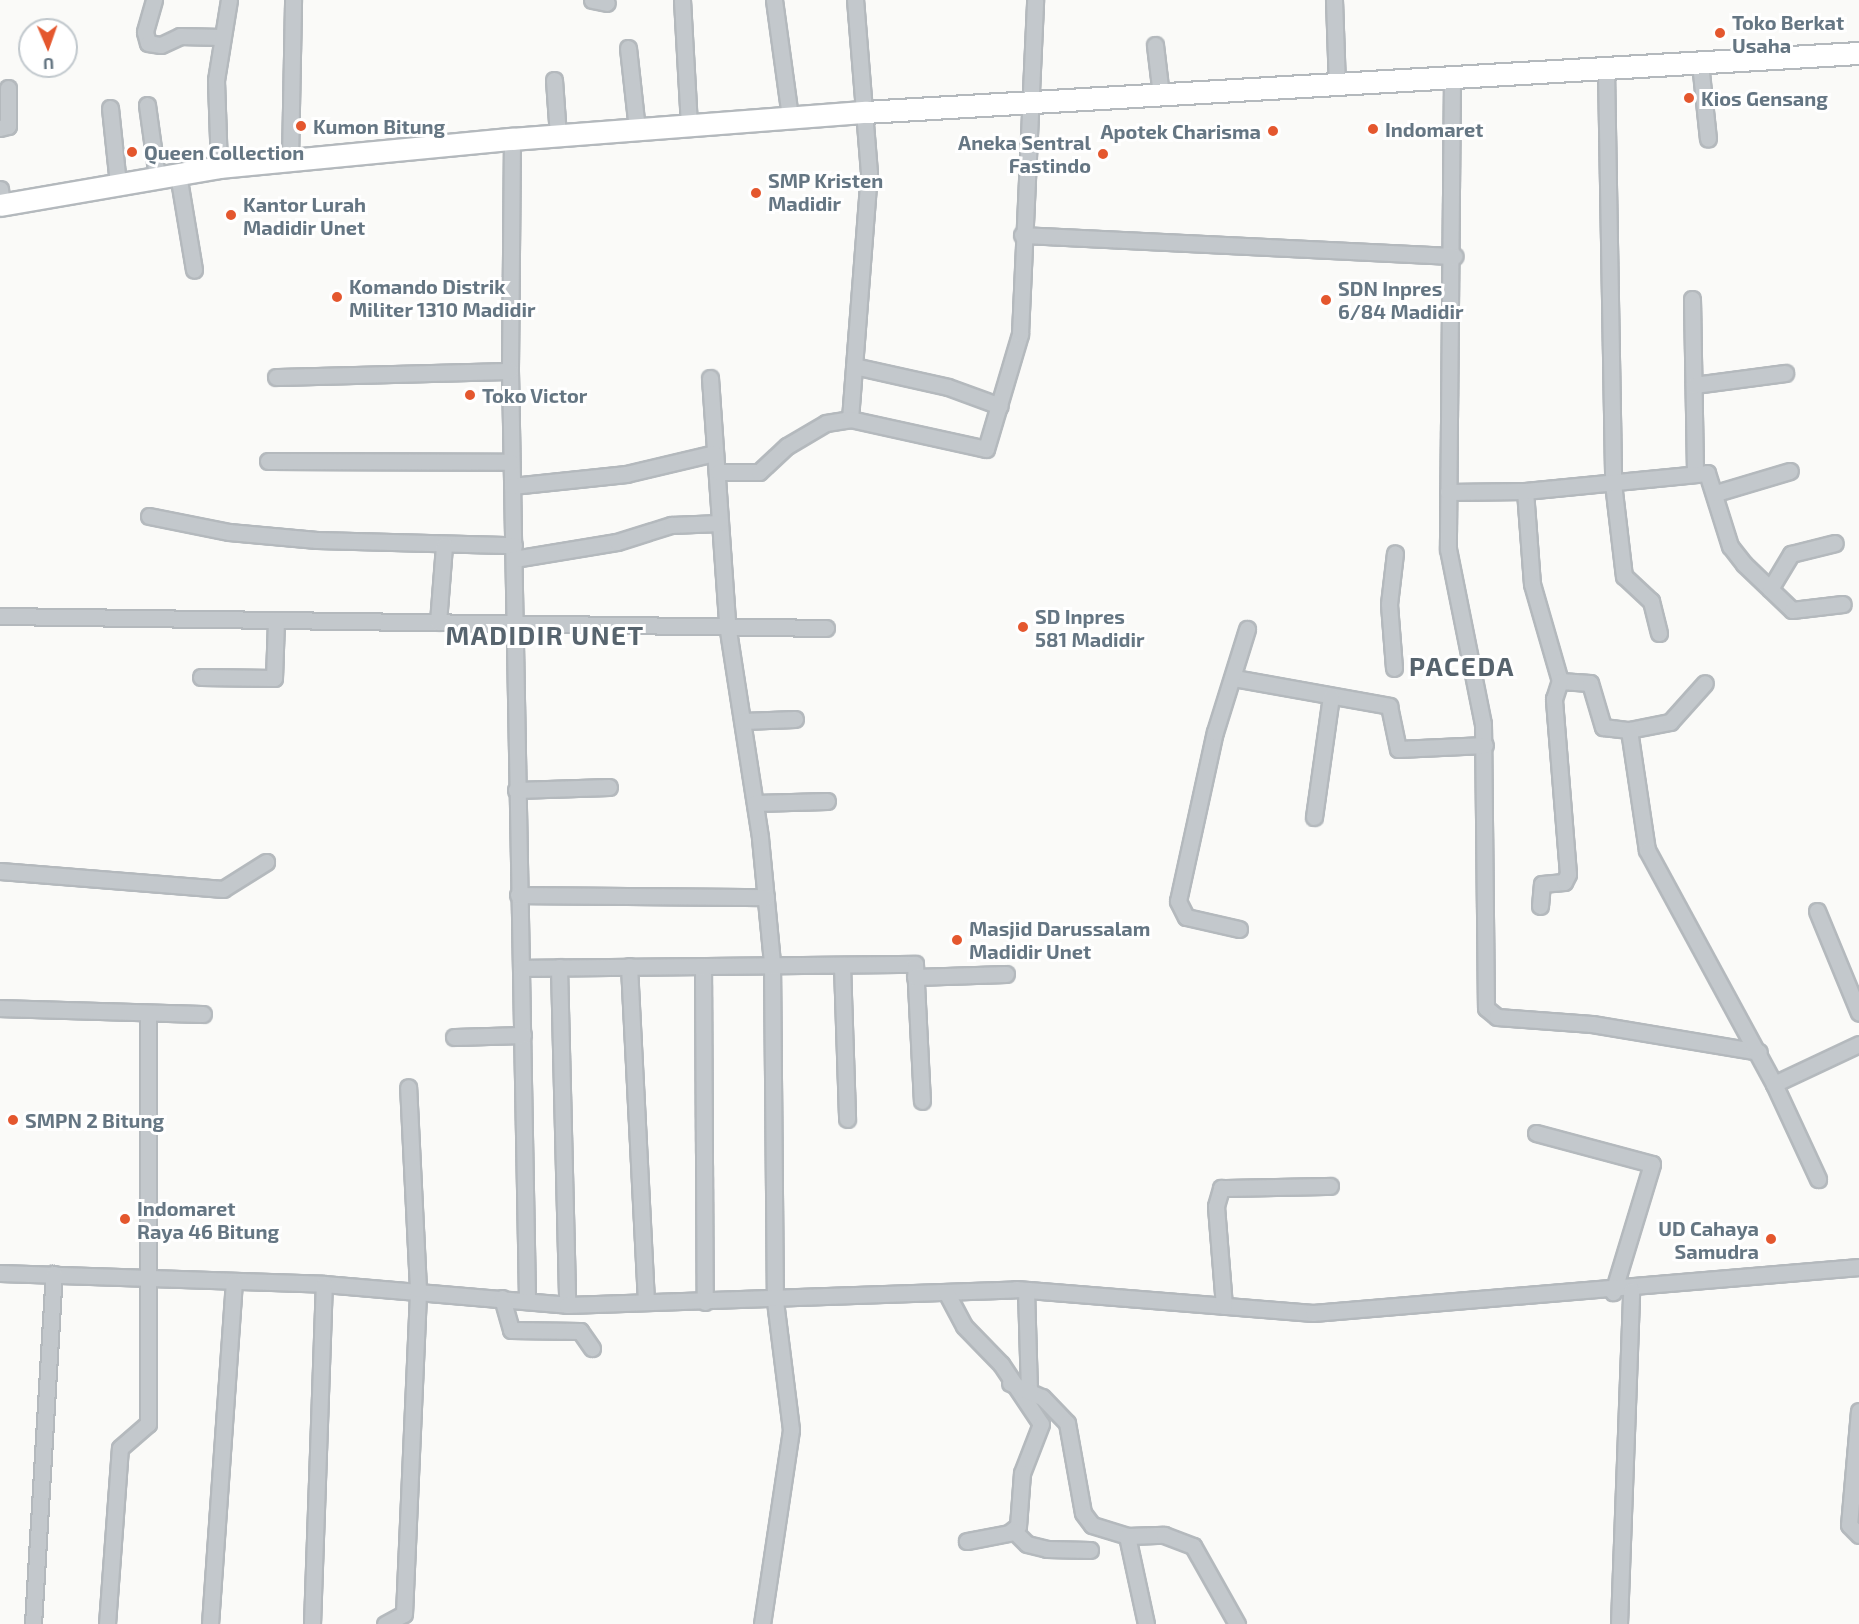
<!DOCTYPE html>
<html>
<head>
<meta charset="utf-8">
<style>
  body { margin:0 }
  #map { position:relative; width:1859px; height:1624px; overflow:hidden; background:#fafaf8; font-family:"Exo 2",sans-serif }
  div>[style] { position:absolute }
  .roads { filter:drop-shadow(2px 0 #b4b9bd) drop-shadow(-2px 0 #b4b9bd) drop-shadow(0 2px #b4b9bd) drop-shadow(0 -2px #b4b9bd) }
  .minor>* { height:15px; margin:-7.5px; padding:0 7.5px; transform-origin:7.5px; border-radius:7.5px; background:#c3c8cc }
  .highway>* { height:21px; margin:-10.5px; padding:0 10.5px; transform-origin:10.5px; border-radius:10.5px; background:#fff }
  .dots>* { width:16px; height:16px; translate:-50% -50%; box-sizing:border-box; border:3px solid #fff; border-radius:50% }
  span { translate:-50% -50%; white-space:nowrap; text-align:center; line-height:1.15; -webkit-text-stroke:6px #fff; paint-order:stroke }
  .poi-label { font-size:20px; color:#657683; font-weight:700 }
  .left { translate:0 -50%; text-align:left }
  .right { translate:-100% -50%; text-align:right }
  .district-label { font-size:26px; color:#57646e; font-weight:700; letter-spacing:1.5px }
  .north { position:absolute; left:18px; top:18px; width:60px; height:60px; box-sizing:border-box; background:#fff; border:2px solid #c1c8cd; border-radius:50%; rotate:178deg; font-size:16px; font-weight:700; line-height:24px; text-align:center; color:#657683 }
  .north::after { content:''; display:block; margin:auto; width:21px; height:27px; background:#e4572e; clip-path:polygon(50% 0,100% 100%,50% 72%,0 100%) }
</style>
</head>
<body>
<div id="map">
  <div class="roads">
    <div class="minor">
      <div style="left:154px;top:0;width:33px;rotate:106deg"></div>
      <div style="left:145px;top:32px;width:11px;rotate:75deg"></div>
      <div style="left:148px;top:43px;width:13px;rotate:9deg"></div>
      <div style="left:161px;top:45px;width:21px;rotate:-25deg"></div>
      <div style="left:180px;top:36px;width:41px;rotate:1.4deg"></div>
      <div style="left:592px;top:0;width:15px;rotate:11deg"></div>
      <div style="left:682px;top:0;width:125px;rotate:86.8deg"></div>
      <div style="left:774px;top:0;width:118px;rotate:82.2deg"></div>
      <div style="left:1334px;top:0;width:85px;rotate:88deg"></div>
      <div style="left:1155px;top:45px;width:50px;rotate:83.2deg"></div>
      <div style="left:628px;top:48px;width:81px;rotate:83.7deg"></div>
      <div style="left:1700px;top:63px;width:76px;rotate:84deg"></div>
      <div style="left:1606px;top:70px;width:413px;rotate:89deg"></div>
      <div style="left:1613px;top:483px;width:94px;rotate:83.3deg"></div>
      <div style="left:1624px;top:576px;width:37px;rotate:43deg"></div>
      <div style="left:1651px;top:601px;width:33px;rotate:76deg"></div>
      <div style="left:1452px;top:78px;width:471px;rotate:90.5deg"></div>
      <div style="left:1448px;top:549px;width:178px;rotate:78.7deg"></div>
      <div style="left:1483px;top:724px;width:284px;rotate:89.4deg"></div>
      <div style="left:1486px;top:1008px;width:14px;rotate:39deg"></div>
      <div style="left:1497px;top:1017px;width:95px;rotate:4.2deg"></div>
      <div style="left:1592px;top:1024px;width:169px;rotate:9.5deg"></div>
      <div style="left:554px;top:80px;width:56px;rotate:85.9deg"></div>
      <div style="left:147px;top:105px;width:73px;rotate:82.1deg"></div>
      <div style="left:110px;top:108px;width:76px;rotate:84deg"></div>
      <div style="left:0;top:128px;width:8px;rotate:-14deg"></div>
      <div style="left:8px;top:126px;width:38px;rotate:-90deg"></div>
      <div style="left:512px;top:139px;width:232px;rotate:90.5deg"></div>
      <div style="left:510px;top:371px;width:930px;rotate:88.95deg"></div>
      <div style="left:290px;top:160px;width:160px;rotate:-88.9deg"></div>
      <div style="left:219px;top:167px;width:87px;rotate:-92deg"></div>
      <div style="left:216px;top:80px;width:81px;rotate:-80.8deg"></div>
      <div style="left:178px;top:174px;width:97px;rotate:80.5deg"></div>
      <div style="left:0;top:189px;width:16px;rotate:83deg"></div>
      <div style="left:1022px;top:235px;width:433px;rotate:2.8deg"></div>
      <div style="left:1692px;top:299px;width:172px;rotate:89deg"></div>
      <div style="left:854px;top:366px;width:96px;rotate:12.6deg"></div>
      <div style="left:948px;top:387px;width:55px;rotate:20.1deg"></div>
      <div style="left:276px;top:377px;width:234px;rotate:-1.5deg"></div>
      <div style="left:710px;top:378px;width:247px;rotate:86deg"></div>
      <div style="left:727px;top:624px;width:217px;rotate:81.2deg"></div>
      <div style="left:760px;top:838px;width:126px;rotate:84.5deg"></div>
      <div style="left:772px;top:963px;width:338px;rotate:89.5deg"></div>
      <div style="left:775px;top:1301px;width:130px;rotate:82.9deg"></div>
      <div style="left:791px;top:1430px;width:196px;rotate:98.5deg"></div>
      <div style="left:1694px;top:385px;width:92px;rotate:-7.5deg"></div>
      <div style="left:850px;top:419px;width:247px;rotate:-85.6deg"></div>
      <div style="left:869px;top:173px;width:174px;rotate:-94.6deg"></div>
      <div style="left:268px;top:461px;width:243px;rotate:0.2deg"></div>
      <div style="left:718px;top:472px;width:41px"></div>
      <div style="left:759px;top:472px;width:38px;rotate:-43deg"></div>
      <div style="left:787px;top:446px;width:45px;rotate:-30.5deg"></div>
      <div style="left:826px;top:423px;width:24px;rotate:-9deg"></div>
      <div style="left:850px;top:419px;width:139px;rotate:12.4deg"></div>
      <div style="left:986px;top:449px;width:120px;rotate:-73.5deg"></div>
      <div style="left:1020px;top:334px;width:334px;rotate:-87.4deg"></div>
      <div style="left:512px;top:486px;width:115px;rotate:-6deg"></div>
      <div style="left:626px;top:474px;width:91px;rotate:-13.3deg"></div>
      <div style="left:1525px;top:491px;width:93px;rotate:85.7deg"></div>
      <div style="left:1532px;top:584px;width:101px;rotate:73.9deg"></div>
      <div style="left:1560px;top:681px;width:30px;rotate:4deg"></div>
      <div style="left:1590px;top:683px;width:46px;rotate:73.5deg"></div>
      <div style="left:1603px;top:727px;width:26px;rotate:7deg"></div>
      <div style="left:1629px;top:730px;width:42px;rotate:-11deg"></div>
      <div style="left:1670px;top:722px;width:52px;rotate:-48.1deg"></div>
      <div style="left:1448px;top:492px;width:77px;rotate:-0.7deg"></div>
      <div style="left:1525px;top:491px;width:183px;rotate:-5.6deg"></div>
      <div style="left:1707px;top:473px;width:77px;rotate:72.5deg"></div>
      <div style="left:1730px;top:546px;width:23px;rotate:52deg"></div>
      <div style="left:1744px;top:564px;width:66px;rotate:43.8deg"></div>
      <div style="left:1792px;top:610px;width:51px;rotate:-6.7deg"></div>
      <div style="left:1716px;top:493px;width:77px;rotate:-16.6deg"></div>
      <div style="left:149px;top:516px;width:82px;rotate:11.3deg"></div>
      <div style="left:229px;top:532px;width:88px;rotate:5.2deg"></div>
      <div style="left:317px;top:540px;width:197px;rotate:1.5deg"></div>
      <div style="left:514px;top:559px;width:104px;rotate:-9.4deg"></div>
      <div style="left:617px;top:542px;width:57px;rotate:-17.5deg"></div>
      <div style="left:671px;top:525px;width:49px;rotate:-2.3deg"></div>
      <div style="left:1770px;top:589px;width:41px;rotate:-59deg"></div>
      <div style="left:1791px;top:554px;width:45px;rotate:-14deg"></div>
      <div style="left:0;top:616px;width:826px;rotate:0.83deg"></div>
      <div style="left:438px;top:622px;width:77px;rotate:-85.5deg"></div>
      <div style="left:1394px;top:668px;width:64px;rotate:-94.5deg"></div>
      <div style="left:1389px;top:604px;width:51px;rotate:-83.3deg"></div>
      <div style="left:201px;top:677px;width:73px;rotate:0.8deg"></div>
      <div style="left:274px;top:678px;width:58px;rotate:-88deg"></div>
      <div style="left:1234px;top:678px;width:158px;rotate:10.2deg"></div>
      <div style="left:1389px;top:706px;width:44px;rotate:78.2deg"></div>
      <div style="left:1398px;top:749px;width:87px;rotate:-2.6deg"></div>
      <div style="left:743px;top:721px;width:52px;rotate:-2.2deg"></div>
      <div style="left:1629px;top:730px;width:121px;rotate:81.5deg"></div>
      <div style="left:1647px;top:850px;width:266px;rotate:61.5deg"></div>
      <div style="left:1774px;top:1084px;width:94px;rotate:-25.2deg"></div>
      <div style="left:516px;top:790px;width:93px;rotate:-1.8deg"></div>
      <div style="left:755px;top:803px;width:72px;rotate:-1.6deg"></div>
      <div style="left:1314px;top:817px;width:122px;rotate:-82deg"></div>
      <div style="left:0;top:871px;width:224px;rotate:4.6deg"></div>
      <div style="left:223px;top:889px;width:51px;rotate:-32.1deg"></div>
      <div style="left:518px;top:895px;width:248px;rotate:0.5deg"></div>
      <div style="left:1540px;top:906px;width:22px;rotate:-85deg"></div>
      <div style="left:1542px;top:884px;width:22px;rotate:-5deg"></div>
      <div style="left:1564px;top:882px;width:9px;rotate:-63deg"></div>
      <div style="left:1568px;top:874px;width:176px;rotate:-94.6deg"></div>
      <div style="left:1554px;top:699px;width:19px;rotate:-72deg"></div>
      <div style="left:1817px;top:911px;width:110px;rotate:67.6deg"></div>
      <div style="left:1239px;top:929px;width:54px;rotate:-167.2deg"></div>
      <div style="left:1186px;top:917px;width:18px;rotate:-117deg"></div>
      <div style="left:1178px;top:901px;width:173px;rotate:-77.7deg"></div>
      <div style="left:1215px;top:732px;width:108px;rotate:-72.7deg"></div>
      <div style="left:842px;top:965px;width:154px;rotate:88.1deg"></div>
      <div style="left:629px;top:966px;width:336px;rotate:87.1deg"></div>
      <div style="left:703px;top:966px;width:336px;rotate:89.7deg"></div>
      <div style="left:559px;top:967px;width:338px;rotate:88.6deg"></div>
      <div style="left:521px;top:968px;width:394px;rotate:-0.6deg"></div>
      <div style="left:915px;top:964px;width:137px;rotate:87.1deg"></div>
      <div style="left:915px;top:977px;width:91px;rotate:-1.9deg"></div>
      <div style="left:0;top:1008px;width:203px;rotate:1.7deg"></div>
      <div style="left:454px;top:1037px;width:69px;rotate:-1.7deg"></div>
      <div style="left:1774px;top:1084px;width:105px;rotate:65.1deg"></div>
      <div style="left:1536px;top:1133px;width:120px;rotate:15deg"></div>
      <div style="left:1652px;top:1164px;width:134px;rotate:106.9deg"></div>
      <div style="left:0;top:1273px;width:324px;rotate:1.9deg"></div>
      <div style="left:324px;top:1284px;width:244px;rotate:4.9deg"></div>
      <div style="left:567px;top:1305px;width:449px;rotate:-2deg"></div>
      <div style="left:1016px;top:1289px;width:298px;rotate:4.6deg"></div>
      <div style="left:1313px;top:1313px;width:548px;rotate:-4.82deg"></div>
      <div style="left:1026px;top:1290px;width:99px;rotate:88.3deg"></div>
      <div style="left:946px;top:1292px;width:38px;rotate:62deg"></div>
      <div style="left:964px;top:1326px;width:53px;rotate:45.8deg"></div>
      <div style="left:1001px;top:1364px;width:72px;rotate:56.3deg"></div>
      <div style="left:1041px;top:1424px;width:53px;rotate:111.2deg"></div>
      <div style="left:1022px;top:1473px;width:53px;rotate:94.3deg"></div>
      <div style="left:1018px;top:1526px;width:11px;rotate:142deg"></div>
      <div style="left:1009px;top:1533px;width:43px;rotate:169.2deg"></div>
      <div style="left:502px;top:1298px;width:33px;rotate:74deg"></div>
      <div style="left:511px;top:1330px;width:69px;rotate:0.8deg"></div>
      <div style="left:580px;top:1331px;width:21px;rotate:55deg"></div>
      <div style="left:1224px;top:1306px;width:100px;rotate:-94.6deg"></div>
      <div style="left:1216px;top:1206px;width:19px;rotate:-74deg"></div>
      <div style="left:1221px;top:1188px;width:109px;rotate:-1.1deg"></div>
      <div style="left:1010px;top:1383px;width:35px;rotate:24deg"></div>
      <div style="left:1042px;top:1397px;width:36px;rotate:46deg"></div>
      <div style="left:1067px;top:1423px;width:91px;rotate:79.9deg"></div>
      <div style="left:1083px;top:1513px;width:15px;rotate:53deg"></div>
      <div style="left:1092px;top:1525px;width:37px;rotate:17deg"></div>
      <div style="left:1127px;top:1536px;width:90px;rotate:77.8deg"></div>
      <div style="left:1859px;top:1411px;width:114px;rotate:95deg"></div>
      <div style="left:1849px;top:1525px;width:14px;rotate:45deg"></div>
      <div style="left:1014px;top:1531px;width:18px;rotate:45deg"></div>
      <div style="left:1027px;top:1544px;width:21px;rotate:14deg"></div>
      <div style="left:1047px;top:1549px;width:43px;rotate:1.3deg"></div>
      <div style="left:1127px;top:1536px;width:37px;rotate:-2deg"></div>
      <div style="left:1164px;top:1535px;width:31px;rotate:21deg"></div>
      <div style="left:1193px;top:1546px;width:90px;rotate:60.6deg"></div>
      <div style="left:33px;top:1624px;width:351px;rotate:-86.6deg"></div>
      <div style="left:107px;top:1624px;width:176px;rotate:-85.8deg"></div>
      <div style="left:120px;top:1448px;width:37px;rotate:-41deg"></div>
      <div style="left:148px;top:1424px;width:408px;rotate:-90deg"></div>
      <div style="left:210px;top:1624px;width:343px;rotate:-86deg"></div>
      <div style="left:312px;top:1624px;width:340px;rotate:-88deg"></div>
      <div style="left:385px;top:1624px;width:21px;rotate:-28deg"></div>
      <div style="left:404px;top:1614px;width:325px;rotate:-87.5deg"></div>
      <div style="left:418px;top:1289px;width:202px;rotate:-92.8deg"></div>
      <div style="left:1619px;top:1624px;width:334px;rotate:-87.9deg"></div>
    </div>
    <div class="highway">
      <div style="left:0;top:205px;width:222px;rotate:-9.8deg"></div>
      <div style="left:219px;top:167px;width:294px;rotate:-5.5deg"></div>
      <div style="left:512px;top:139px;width:354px;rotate:-4.4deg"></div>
      <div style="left:865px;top:112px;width:996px;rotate:-3.4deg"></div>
    </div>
  </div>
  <div class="dots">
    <div style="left:1720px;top:33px;background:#e4572e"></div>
    <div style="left:1689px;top:98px;background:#e4572e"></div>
    <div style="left:301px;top:126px;background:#e4572e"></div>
    <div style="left:1373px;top:129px;background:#e4572e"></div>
    <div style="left:1273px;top:131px;background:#e4572e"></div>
    <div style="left:132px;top:152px;background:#e4572e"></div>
    <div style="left:1103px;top:154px;background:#e4572e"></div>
    <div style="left:756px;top:193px;background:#e4572e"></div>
    <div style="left:231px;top:215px;background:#e4572e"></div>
    <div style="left:337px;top:297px;background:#e4572e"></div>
    <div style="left:1326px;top:300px;background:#e4572e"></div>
    <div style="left:470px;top:395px;background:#e4572e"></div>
    <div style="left:1023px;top:627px;background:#e4572e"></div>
    <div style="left:957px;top:940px;background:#e4572e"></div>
    <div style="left:13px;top:1120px;background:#e4572e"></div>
    <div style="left:125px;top:1219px;background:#e4572e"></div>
    <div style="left:1771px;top:1239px;background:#e4572e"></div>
  </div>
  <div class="poi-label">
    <span class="left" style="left:1732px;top:34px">Toko Berkat<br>Usaha</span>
    <span class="left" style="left:1701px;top:98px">Kios Gensang</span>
    <span class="left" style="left:313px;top:126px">Kumon Bitung</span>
    <span class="left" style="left:1385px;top:129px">Indomaret</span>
    <span class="right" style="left:1261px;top:131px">Apotek Charisma</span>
    <span class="right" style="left:1091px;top:154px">Aneka Sentral<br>Fastindo</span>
    <span class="left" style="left:144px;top:152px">Queen Collection</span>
    <span class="left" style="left:768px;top:192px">SMP Kristen<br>Madidir</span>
    <span class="left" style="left:243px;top:216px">Kantor Lurah<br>Madidir Unet</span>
    <span class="left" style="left:349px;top:298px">Komando Distrik<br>Militer 1310 Madidir</span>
    <span class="left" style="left:1338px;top:300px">SDN Inpres<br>6/84 Madidir</span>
    <span class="left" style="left:482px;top:395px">Toko Victor</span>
    <span class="left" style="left:1035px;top:628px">SD Inpres<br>581 Madidir</span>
    <span class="left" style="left:969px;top:940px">Masjid Darussalam<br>Madidir Unet</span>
    <span class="left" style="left:25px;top:1120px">SMPN 2 Bitung</span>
    <span class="left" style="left:137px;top:1220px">Indomaret<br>Raya 46 Bitung</span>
    <span class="right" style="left:1759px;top:1240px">UD Cahaya<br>Samudra</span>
  </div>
  <div class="district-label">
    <span style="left:545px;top:635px">MADIDIR UNET</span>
    <span style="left:1462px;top:666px">PACEDA</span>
  </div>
  <div class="north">U</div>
</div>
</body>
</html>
